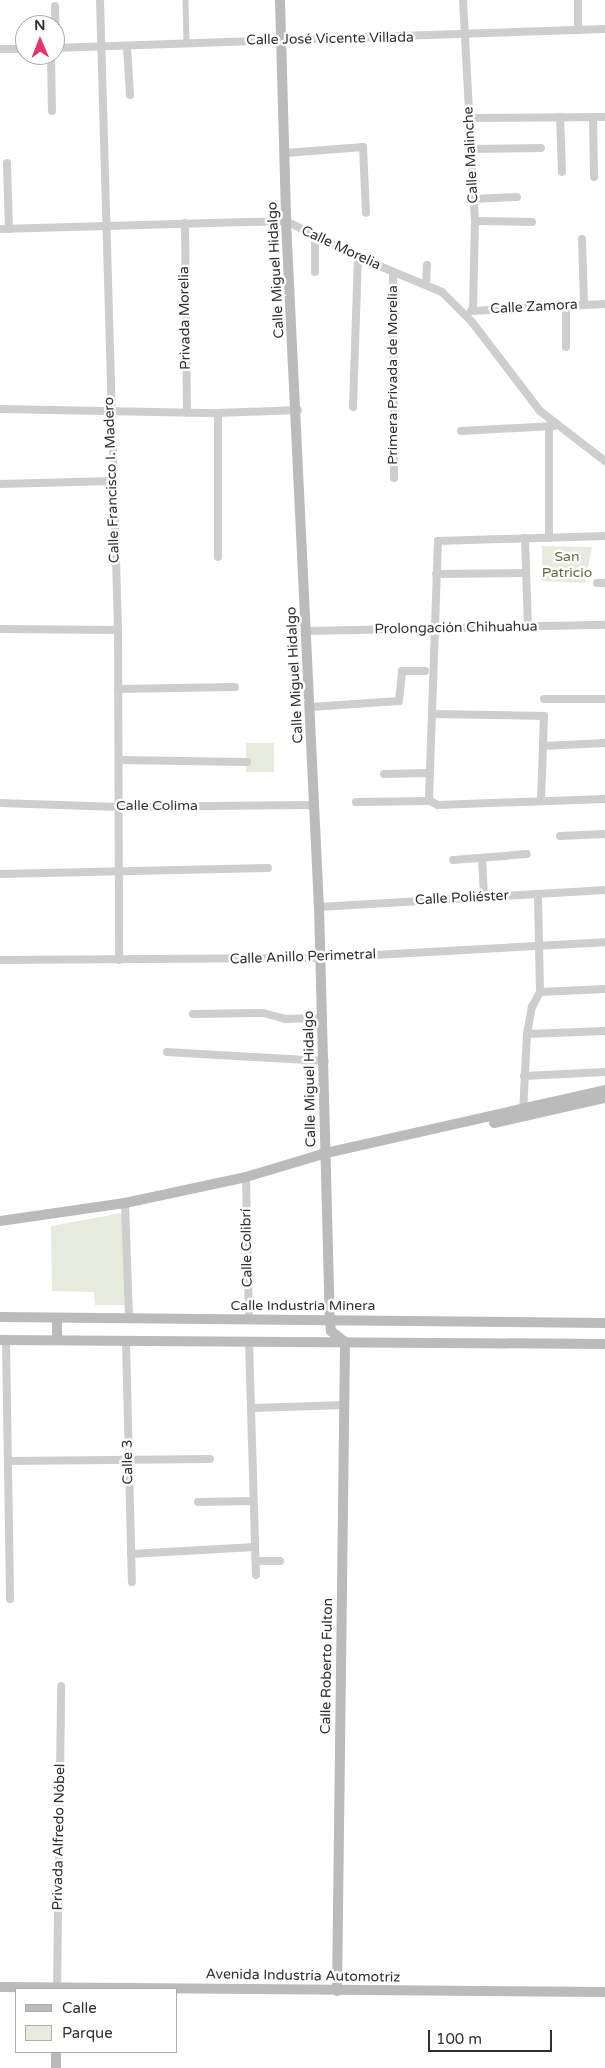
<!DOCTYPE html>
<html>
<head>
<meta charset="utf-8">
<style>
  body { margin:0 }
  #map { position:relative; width:605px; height:2068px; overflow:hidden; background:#fff; font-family:"Varela Round",sans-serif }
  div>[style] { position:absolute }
  .green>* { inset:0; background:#e7ebdd; transform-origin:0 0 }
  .pedestrian>* { height:5.5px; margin:-2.75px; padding:0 2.75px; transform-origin:2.75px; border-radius:2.75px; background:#cecece }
  .minor>* { height:8px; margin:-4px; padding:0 4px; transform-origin:4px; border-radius:4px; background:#cecece }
  .secondary>* { height:10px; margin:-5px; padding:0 5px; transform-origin:5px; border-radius:5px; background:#bbb }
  span { translate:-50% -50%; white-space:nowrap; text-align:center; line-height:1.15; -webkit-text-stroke:5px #fff; paint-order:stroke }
  .street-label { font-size:14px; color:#313131 }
  .park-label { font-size:14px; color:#5f6e3e }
  .legend { position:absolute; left:15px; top:1988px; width:162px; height:65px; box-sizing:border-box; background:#fff; border:1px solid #adadad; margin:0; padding:6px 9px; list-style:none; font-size:15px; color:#313131 }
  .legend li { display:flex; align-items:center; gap:10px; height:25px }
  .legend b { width:25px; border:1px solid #adadad }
  .north { position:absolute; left:15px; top:15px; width:50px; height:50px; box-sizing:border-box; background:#fff; border:1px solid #adadad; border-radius:50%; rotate:359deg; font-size:14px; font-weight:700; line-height:20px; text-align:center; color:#313131 }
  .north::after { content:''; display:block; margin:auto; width:18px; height:22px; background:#e6356c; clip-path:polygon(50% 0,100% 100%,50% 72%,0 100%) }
  .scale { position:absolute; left:428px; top:2030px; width:124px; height:22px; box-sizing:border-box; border:2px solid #313131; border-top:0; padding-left:6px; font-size:15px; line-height:18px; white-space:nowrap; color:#313131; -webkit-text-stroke:4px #fff; paint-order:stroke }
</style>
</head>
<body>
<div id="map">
  <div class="green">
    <div style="clip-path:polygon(542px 546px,592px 547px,585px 583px,542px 581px)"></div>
    <div style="left:274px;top:743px;width:29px;height:28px;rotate:90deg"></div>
    <div style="clip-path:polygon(122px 1213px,127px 1305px,95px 1305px,94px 1292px,52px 1291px,51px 1226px)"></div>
  </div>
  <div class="pedestrian">
    <div style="left:186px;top:0;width:44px;rotate:88.7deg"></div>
  </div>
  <div class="minor">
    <div style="left:100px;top:0;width:630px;rotate:88.36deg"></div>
    <div style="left:118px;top:630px;width:330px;rotate:89.8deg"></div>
    <div style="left:463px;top:0;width:221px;rotate:86.9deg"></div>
    <div style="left:475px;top:221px;width:89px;rotate:91.3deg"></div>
    <div style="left:55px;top:6px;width:42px;rotate:88.6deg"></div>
    <div style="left:578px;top:30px;width:30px;rotate:-90deg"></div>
    <div style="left:127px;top:47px;width:48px;rotate:86.4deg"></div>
    <div style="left:55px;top:48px;width:550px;rotate:-1.98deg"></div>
    <div style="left:0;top:49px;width:25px"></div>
    <div style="left:51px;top:55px;width:56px;rotate:89deg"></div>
    <div style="left:560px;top:117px;width:55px;rotate:87.9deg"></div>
    <div style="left:593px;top:117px;width:60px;rotate:89deg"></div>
    <div style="left:469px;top:118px;width:136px;rotate:-0.4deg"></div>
    <div style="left:470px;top:149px;width:71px;rotate:-0.8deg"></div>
    <div style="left:286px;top:153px;width:77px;rotate:-4.5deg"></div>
    <div style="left:363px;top:147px;width:66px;rotate:87.4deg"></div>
    <div style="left:7px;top:163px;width:66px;rotate:88.3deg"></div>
    <div style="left:474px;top:199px;width:43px;rotate:-2.7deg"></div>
    <div style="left:475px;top:221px;width:57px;rotate:1deg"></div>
    <div style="left:185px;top:223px;width:189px;rotate:89.4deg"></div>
    <div style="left:0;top:229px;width:286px;rotate:-1.6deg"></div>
    <div style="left:286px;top:221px;width:80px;rotate:26.6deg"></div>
    <div style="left:358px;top:257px;width:91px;rotate:22.6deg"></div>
    <div style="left:442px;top:292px;width:42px;rotate:45deg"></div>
    <div style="left:472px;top:322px;width:112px;rotate:52.6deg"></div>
    <div style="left:540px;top:411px;width:82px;rotate:37.6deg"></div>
    <div style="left:315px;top:236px;width:36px;rotate:90deg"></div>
    <div style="left:582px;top:239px;width:65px;rotate:88.2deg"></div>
    <div style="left:393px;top:272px;width:206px;rotate:89.7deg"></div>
    <div style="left:426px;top:284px;width:19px;rotate:-87deg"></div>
    <div style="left:566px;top:305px;width:42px;rotate:90deg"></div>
    <div style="left:471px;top:311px;width:134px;rotate:-3deg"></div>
    <div style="left:353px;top:407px;width:150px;rotate:-88.1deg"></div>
    <div style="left:0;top:409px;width:218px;rotate:1.1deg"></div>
    <div style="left:218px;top:413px;width:80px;rotate:-2.1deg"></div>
    <div style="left:218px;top:413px;width:144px;rotate:90deg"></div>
    <div style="left:549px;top:426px;width:112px;rotate:90deg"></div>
    <div style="left:461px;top:431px;width:93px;rotate:-3.1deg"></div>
    <div style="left:0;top:484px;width:111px;rotate:-1.5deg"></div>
    <div style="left:605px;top:536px;width:167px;rotate:178.3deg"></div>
    <div style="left:438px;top:541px;width:255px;rotate:92deg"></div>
    <div style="left:429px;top:796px;width:5px;rotate:79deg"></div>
    <div style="left:430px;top:801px;width:9px;rotate:27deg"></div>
    <div style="left:438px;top:805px;width:167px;rotate:-2.1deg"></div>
    <div style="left:525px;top:538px;width:89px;rotate:88.1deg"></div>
    <div style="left:436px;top:574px;width:89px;rotate:-0.6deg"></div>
    <div style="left:597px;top:583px;width:8px"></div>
    <div style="left:0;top:629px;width:118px;rotate:0.5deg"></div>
    <div style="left:307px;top:631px;width:298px;rotate:-1.2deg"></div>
    <div style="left:118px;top:689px;width:117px;rotate:-1deg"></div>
    <div style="left:544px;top:699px;width:61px"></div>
    <div style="left:311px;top:707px;width:88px;rotate:-3.9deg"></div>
    <div style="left:399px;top:701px;width:30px;rotate:-84deg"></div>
    <div style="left:402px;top:671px;width:23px"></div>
    <div style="left:432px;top:714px;width:112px;rotate:1deg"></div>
    <div style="left:544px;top:716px;width:85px;rotate:92deg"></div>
    <div style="left:543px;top:746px;width:62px;rotate:-2.8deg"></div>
    <div style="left:119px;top:760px;width:128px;rotate:0.9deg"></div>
    <div style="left:384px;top:774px;width:45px;rotate:-1.3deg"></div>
    <div style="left:356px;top:802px;width:74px;rotate:-0.8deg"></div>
    <div style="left:0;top:803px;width:119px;rotate:1.9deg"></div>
    <div style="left:119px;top:807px;width:195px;rotate:-0.6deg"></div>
    <div style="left:560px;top:836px;width:45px;rotate:-2.5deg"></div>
    <div style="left:482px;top:858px;width:38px;rotate:87deg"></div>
    <div style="left:453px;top:860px;width:74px;rotate:-4.6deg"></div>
    <div style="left:0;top:874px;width:268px;rotate:-1.3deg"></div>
    <div style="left:319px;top:907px;width:287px;rotate:-3.4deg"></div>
    <div style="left:0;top:960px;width:321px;rotate:-0.4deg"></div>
    <div style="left:321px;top:958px;width:284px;rotate:-3.2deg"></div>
    <div style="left:540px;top:992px;width:65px;rotate:-2.6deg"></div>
    <div style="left:193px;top:1014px;width:70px;rotate:-0.8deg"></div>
    <div style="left:263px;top:1013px;width:24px;rotate:15deg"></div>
    <div style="left:286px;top:1019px;width:37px;rotate:-2deg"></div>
    <div style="left:527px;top:1034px;width:78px;rotate:-2.2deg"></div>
    <div style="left:167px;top:1052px;width:158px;rotate:3.3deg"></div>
    <div style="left:524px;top:1076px;width:81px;rotate:-2.8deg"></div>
    <div style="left:523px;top:1113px;width:79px;rotate:-87.1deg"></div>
    <div style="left:527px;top:1034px;width:27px;rotate:-80deg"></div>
    <div style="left:532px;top:1007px;width:17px;rotate:-62deg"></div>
    <div style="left:540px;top:992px;width:98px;rotate:-91.2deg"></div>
    <div style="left:246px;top:1177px;width:143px;rotate:88.8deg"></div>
    <div style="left:125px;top:1203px;width:114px;rotate:88deg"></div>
    <div style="left:6px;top:1340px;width:259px;rotate:89.1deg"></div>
    <div style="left:126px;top:1341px;width:241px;rotate:88.6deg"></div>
    <div style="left:249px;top:1341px;width:234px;rotate:88.3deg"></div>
    <div style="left:251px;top:1408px;width:94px;rotate:-1.8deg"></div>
    <div style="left:8px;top:1461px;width:202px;rotate:-0.6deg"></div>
    <div style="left:198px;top:1502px;width:55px;rotate:-1deg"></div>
    <div style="left:131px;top:1554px;width:124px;rotate:-3.2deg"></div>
    <div style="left:256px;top:1561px;width:24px"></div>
    <div style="left:57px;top:1988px;width:302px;rotate:-89.2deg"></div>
  </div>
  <div class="secondary">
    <div style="left:280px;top:0;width:221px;rotate:88.4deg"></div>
    <div style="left:286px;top:221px;width:687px;rotate:87.25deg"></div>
    <div style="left:319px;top:907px;width:413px;rotate:88.5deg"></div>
    <div style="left:330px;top:1320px;width:11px;rotate:85deg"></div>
    <div style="left:331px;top:1331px;width:18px;rotate:38deg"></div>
    <div style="left:494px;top:1123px;width:114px;rotate:-12.7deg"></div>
    <div style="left:0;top:1221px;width:126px;rotate:-8.2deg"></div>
    <div style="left:125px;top:1203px;width:124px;rotate:-12.1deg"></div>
    <div style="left:246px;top:1177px;width:84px;rotate:-16.7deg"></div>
    <div style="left:326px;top:1153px;width:286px;rotate:-12.7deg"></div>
    <div style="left:0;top:1317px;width:605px;rotate:0.57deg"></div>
    <div style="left:57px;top:1318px;width:21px;rotate:90deg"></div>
    <div style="left:0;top:1340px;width:605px;rotate:0.38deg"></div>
    <div style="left:0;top:1987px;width:605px;rotate:0.47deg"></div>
    <div style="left:337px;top:1991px;width:649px;rotate:-89.29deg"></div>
    <div style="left:56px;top:2068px;width:16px;rotate:-90deg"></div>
  </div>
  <div class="street-label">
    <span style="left:330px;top:39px;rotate:-1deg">Calle José Vicente Villada</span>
    <span style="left:471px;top:155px;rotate:-93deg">Calle Malinche</span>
    <span style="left:341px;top:248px;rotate:25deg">Calle Morelia</span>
    <span style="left:276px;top:270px;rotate:-93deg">Calle Miguel Hidalgo</span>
    <span style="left:534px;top:307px;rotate:-3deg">Calle Zamora</span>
    <span style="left:185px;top:318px;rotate:-91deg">Privada Morelia</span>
    <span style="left:393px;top:375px;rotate:-90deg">Primera Privada de Morelia</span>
    <span style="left:112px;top:480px;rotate:-92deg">Calle Francisco I. Madero</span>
    <span style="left:456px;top:628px;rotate:-1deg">Prolongación Chihuahua</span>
    <span style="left:295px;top:675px;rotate:-93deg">Calle Miguel Hidalgo</span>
    <span style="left:157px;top:806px">Calle Colima</span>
    <span style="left:462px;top:898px;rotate:-3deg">Calle Poliéster</span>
    <span style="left:303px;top:957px;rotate:-2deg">Calle Anillo Perimetral</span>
    <span style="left:310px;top:1079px;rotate:-91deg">Calle Miguel Hidalgo</span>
    <span style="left:247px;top:1248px;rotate:-91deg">Calle Colibrí</span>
    <span style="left:303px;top:1306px">Calle Industria Minera</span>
    <span style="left:128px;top:1462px;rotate:-91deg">Calle 3</span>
    <span style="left:327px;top:1666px;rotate:-89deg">Calle Roberto Fulton</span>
    <span style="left:59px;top:1837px;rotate:-89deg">Privada Alfredo Nóbel</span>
    <span style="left:303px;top:1976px;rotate:1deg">Avenida Industria Automotriz</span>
  </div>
  <div class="park-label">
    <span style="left:567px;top:565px">San<br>Patricio</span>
  </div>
  <ul class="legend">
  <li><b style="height:6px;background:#bbb"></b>Calle</li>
  <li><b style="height:14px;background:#e7ebdd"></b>Parque</li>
  </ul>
  <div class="north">N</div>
  <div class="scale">100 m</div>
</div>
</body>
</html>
